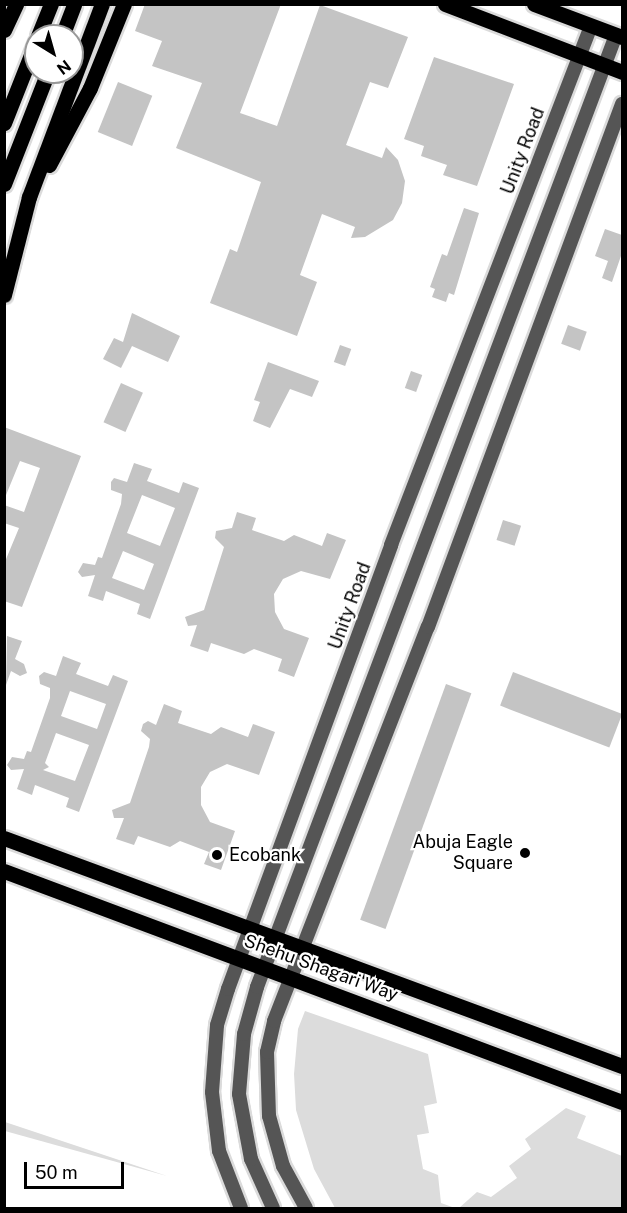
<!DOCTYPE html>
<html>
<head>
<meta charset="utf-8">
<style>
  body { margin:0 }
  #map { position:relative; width:627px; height:1213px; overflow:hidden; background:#fff; font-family:"Public Sans",sans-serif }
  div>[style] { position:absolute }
  .green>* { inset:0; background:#dcdcdc }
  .building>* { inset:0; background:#c4c4c4; transform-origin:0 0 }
  .roads { filter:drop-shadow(2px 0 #dbdbdb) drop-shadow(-2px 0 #dbdbdb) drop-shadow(0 2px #dbdbdb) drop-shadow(0 -2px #dbdbdb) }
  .minor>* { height:14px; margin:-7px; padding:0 7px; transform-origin:7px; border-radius:7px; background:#555 }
  .major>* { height:15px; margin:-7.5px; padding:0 7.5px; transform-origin:7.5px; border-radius:7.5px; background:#000 }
  .dots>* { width:16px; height:16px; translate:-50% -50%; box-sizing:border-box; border:3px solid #fff; border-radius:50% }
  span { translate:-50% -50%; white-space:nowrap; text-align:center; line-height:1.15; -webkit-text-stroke:4.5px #fff; paint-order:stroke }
  .street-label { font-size:18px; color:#000 }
  .poi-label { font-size:18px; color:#000 }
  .right { translate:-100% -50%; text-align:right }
  .left { translate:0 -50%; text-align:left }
  .frame { position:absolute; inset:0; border:6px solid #000; pointer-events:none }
  .north { position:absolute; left:24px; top:24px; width:60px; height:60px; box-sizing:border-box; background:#fff; border:2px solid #999; border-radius:50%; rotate:143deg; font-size:16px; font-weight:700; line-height:24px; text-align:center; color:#000 }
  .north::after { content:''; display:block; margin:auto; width:21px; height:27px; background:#000; clip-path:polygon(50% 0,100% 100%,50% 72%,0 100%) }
  .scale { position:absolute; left:24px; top:1162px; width:100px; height:27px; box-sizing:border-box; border:3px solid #000; border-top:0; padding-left:8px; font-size:18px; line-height:21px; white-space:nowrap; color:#000; -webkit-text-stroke:4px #fff; paint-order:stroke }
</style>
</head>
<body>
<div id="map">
  <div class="green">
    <div style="clip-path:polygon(305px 1011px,428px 1054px,437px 1103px,424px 1106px,429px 1133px,417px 1135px,423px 1169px,438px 1175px,441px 1203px,455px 1208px,335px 1208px,314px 1169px,296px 1110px,294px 1074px,298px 1029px)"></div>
    <div style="clip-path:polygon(566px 1108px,586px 1116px,577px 1138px,622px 1156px,622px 1208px,459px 1208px,477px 1192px,491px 1197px,517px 1178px,509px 1166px,531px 1149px,525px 1139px)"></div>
    <div style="clip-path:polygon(5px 1122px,167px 1176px,5px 1131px)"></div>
  </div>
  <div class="building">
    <div style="clip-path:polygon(145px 4px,281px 4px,240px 113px,277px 126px,320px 5px,408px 37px,388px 88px,370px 82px,346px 145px,382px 158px,386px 147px,398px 160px,405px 181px,402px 203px,393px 220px,365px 237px,351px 238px,355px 227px,322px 214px,300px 275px,317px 282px,297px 336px,210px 303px,230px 249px,237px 252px,261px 182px,176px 148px,202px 83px,152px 66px,162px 41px,135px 31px)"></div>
    <div style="clip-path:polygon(434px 57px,514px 84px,477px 186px,443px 175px,447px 165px,421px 156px,424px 146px,404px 139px)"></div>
    <div style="left:118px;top:82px;width:37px;height:54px;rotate:22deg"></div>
    <div style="clip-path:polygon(464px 208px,479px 213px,454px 295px,449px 293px,446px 302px,432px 297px,435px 289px,430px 287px,442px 254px,447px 256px)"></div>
    <div style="clip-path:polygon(605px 229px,622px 235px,622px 253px,612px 282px,602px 278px,608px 261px,595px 256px)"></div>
    <div style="clip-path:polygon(132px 313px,180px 336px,168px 362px,132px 346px,121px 368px,103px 359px,114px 338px,123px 342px)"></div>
    <div style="left:568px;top:325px;width:20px;height:20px;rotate:20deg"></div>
    <div style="left:340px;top:345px;width:12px;height:18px;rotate:20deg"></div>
    <div style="clip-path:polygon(268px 362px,319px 381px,312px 397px,290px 389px,270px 428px,253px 421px,260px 402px,254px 400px)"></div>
    <div style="left:411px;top:371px;width:12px;height:18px;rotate:20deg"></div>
    <div style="left:121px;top:383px;width:24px;height:43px;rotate:24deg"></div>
    <div style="clip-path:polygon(4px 427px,81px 456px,22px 607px,4px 601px,4px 564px,19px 528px,4px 523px,4px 505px,24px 512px,40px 468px,20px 461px,4px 500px)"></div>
    <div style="clip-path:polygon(evenodd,134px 463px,152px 469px,147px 481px,179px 493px,183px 482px,199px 488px,150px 619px,137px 614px,140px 604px,106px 591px,103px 601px,88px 596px,95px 575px,82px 577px,78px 572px,83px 563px,95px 565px,98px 557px,102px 558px,121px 504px,122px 494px,111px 490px,111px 482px,114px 478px,127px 482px,134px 463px,142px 495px,175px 508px,160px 546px,127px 533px,142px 495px,134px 463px,123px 551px,154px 564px,144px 590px,112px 578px,123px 551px)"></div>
    <div style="clip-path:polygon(237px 512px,256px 518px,252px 530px,284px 541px,294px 535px,322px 546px,327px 533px,346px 540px,330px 579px,301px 571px,283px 579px,274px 594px,275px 612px,284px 629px,309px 638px,294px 677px,278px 671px,282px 659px,254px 649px,244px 654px,211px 643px,208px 652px,190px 646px,197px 625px,188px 626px,185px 617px,204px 610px,224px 547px,215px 538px,216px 531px,232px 528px)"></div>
    <div style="left:503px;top:520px;width:19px;height:21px;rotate:18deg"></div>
    <div style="clip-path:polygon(7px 636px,22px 641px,15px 659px,24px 664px,27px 673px,20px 676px,11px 671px,6px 685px)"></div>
    <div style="clip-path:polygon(evenodd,63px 656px,81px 663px,76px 674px,108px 686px,113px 675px,128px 681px,79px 812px,66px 807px,69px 798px,35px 785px,32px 795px,17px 789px,24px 769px,11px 770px,7px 765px,12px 757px,24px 759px,27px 751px,31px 752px,50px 698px,50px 688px,40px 684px,39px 676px,44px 672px,56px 676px,63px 656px,70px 691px,106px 704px,97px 729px,61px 716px,70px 691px,63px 656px,56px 733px,89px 745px,75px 781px,43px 770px,49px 767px,45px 763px,56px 733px)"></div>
    <div style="left:513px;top:672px;width:117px;height:36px;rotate:21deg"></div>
    <div style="left:446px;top:684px;width:27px;height:251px;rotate:20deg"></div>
    <div style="clip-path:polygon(164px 704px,182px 711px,178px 723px,211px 734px,221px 727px,248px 737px,253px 724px,275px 732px,259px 775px,227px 764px,210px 772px,201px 787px,201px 805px,210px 822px,235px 831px,221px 870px,204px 864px,209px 852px,180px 841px,170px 847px,138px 836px,134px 845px,116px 839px,124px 818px,114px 818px,112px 810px,130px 803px,149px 747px,150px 739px,141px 731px,143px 724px,148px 721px,156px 725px)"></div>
  </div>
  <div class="roads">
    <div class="minor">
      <div style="left:241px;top:1208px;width:61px;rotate:-111.1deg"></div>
      <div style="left:219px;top:1151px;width:59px;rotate:-96.8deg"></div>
      <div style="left:212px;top:1092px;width:67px;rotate:-85.7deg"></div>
      <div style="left:217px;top:1025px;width:38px;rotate:-73deg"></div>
      <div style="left:228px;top:989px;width:473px;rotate:-69.8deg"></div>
      <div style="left:391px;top:545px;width:556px;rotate:-68.93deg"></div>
      <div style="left:273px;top:1208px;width:54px;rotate:-114.2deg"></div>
      <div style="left:251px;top:1159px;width:66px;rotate:-100.5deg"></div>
      <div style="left:239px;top:1094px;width:60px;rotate:-85.2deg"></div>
      <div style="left:244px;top:1034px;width:49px;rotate:-74.5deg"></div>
      <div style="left:257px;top:987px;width:1017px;rotate:-69.34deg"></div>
      <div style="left:306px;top:1208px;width:48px;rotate:-118.7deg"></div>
      <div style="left:283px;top:1166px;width:52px;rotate:-105.6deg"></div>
      <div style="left:269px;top:1116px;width:64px;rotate:-91.8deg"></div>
      <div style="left:267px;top:1052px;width:32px;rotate:-77deg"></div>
      <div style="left:274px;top:1021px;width:423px;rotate:-68.7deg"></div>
      <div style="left:428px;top:627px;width:558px;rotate:-69.65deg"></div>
    </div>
    <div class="major">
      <div style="left:445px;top:4px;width:190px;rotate:21deg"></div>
      <div style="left:534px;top:4px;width:94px;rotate:20.6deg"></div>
      <div style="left:4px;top:30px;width:29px;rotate:-65deg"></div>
      <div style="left:38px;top:36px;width:35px;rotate:-68deg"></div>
      <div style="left:62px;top:36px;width:34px;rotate:-69deg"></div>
      <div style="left:4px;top:123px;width:87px;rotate:-68.4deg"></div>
      <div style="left:49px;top:165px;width:87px;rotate:-62deg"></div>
      <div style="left:90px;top:88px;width:91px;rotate:-68deg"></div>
      <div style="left:4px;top:184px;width:120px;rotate:-68.6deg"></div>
      <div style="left:4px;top:295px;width:101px;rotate:-75.7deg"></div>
      <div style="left:29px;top:197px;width:206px;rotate:-69.3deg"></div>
      <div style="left:4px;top:838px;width:659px;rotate:20.25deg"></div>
      <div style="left:4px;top:871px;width:660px;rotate:20.5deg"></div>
    </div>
  </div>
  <div class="dots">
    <div style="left:525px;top:853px;background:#000"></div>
    <div style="left:217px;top:855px;background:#000"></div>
  </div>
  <div class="street-label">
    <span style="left:523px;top:151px;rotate:-69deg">Unity Road</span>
    <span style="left:350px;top:606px;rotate:-70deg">Unity Road</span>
    <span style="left:321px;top:968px;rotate:20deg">Shehu Shagari Way</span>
  </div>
  <div class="poi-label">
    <span class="right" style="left:513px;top:853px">Abuja Eagle<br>Square</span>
    <span class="left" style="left:229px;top:855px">Ecobank</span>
  </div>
  <div class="frame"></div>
  <div class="north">N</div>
  <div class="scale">50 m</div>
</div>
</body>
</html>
